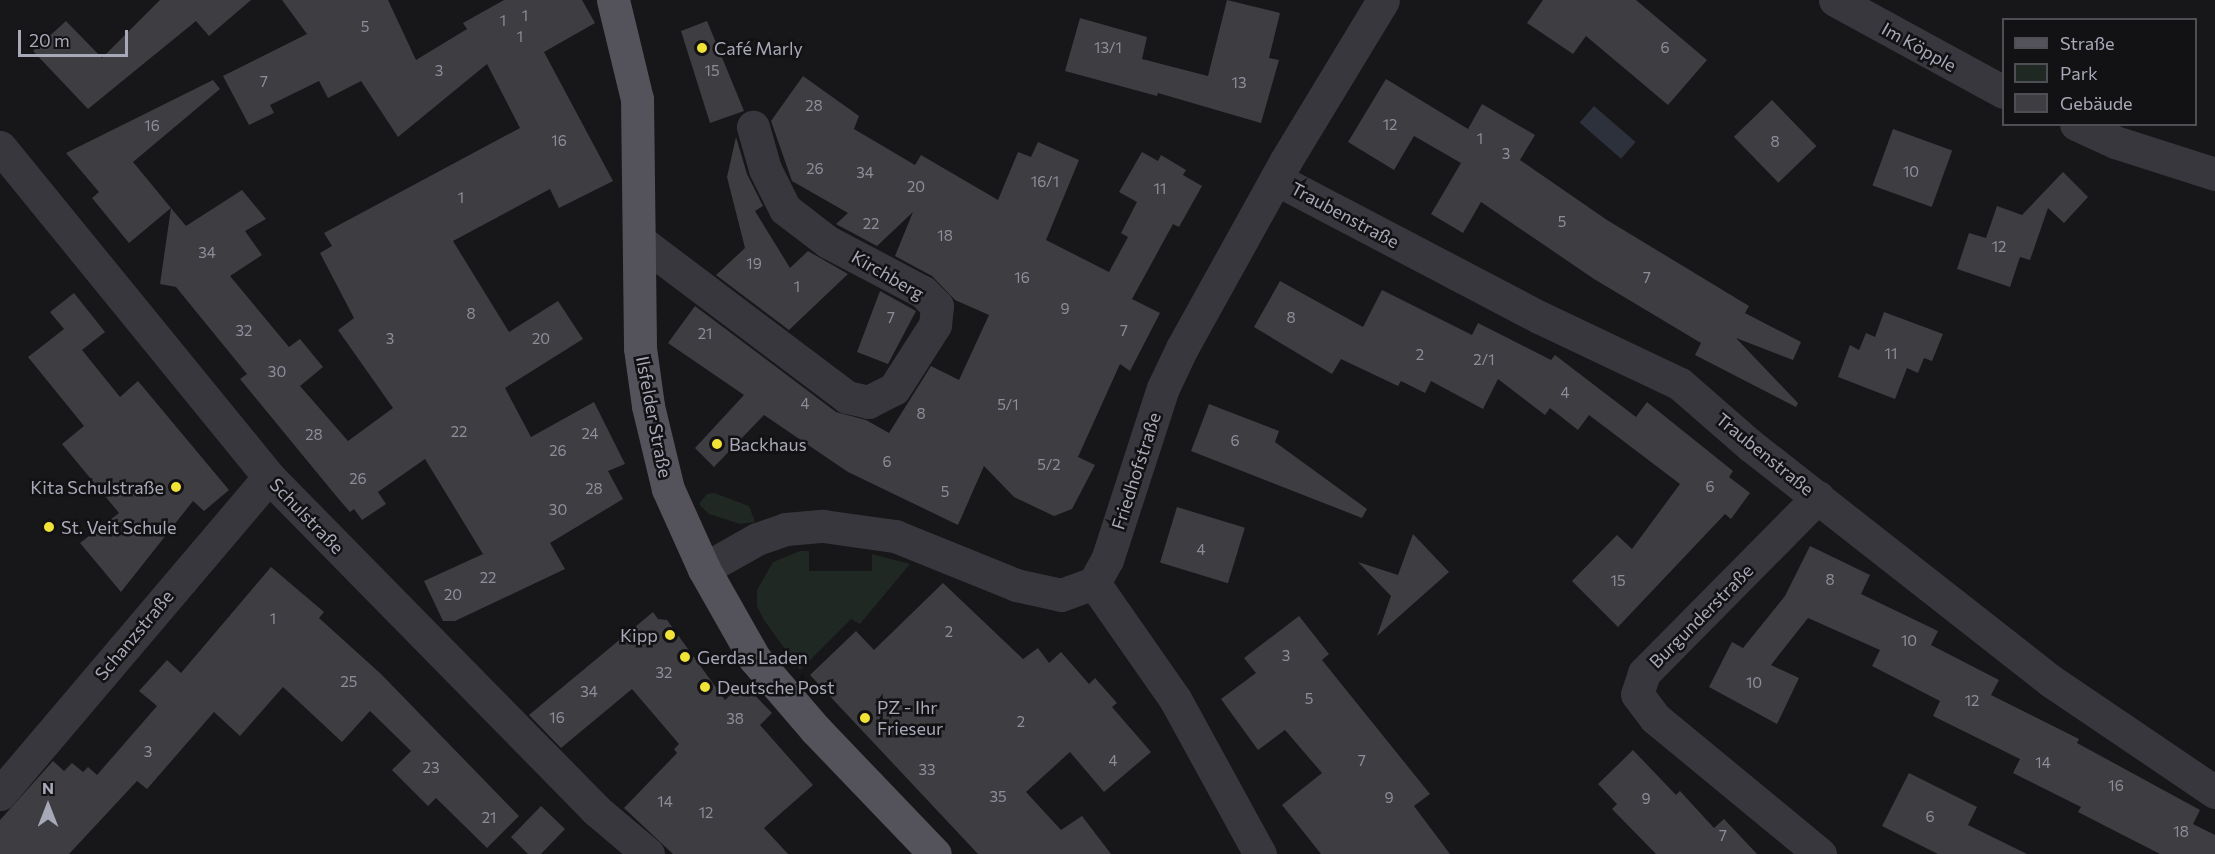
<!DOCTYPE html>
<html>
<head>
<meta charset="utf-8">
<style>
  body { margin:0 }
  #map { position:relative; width:2215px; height:854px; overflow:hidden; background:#171618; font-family:Commissioner,sans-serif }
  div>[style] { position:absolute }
  .green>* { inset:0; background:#202823 }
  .water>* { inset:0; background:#2c313c; transform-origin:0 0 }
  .building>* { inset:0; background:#3e3d42; transform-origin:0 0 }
  .minor>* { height:33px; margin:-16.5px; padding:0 16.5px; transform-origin:16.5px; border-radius:16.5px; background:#38373d }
  .major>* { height:33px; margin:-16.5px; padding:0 16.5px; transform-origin:16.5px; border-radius:16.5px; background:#54535c }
  .dots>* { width:16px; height:16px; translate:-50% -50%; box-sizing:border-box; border:3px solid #121113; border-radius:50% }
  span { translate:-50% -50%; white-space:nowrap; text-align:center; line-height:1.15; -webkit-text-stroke:5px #121113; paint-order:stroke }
  .number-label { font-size:15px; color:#8e8e9a }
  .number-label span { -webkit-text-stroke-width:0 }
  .street-label { font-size:18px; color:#a8a9b8 }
  .poi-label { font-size:18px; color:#a8a9b8 }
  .left { translate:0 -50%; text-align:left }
  .right { translate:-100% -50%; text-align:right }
  .legend { position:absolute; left:2002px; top:18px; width:195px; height:108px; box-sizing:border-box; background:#121113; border:2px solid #4e4e55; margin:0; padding:8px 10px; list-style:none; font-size:18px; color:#a8a9b8 }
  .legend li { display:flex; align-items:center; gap:12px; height:30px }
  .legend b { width:30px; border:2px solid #4e4e55 }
  .north { position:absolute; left:18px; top:776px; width:60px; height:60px; -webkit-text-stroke:4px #121113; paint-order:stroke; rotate:0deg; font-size:16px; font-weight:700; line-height:24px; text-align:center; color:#a8a9b8 }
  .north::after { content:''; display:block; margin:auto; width:21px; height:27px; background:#a8a9b8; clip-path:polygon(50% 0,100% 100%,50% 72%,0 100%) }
  .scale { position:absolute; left:18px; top:30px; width:110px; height:27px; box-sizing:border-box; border:3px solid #a8a9b8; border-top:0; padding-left:8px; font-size:18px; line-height:21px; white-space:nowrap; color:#a8a9b8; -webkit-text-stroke:4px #121113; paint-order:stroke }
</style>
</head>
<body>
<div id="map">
  <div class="green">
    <div style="clip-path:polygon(714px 493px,749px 506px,755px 522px,740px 524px,709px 514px,699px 504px,707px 494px)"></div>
    <div style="clip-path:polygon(800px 551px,809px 551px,809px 571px,872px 571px,872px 554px,910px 564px,860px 624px,851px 619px,800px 670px,764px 620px,757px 606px,757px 590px,773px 562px)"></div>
  </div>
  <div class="water">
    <div style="left:1594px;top:106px;width:55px;height:22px;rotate:41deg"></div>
  </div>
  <div class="building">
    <div style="clip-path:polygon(160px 0,251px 0,209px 36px,196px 21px,88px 109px,33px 51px,66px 21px,102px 58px)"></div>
    <div style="clip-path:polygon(282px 0,388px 0,416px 60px,467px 29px,463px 23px,504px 0,582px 0,595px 23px,544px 52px,613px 181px,559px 208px,550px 189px,453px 241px,509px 332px,558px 301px,583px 339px,505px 388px,531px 437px,594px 402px,625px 464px,608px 471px,623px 499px,550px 543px,565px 569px,455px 621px,443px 621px,424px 581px,483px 554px,425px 459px,378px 492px,386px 504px,362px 520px,354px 509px,350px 512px,337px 497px,240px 379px,247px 374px,176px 287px,160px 284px,171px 208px,186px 226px,242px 190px,266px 219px,245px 231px,262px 255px,230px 276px,289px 347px,300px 339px,323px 367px,300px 386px,348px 441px,393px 408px,338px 330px,354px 318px,320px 253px,332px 246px,324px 233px,520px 128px,487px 64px,398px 137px,361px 81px,328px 98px,319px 81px,270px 105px,274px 113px,249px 125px,223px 76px,307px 34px)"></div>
    <div style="clip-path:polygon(1227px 0,1280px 13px,1269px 58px,1279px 60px,1261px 123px,1158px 93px,1157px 96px,1065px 71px,1080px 18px,1147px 37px,1142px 59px,1208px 76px)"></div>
    <div style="clip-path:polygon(1543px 0,1636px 0,1707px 60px,1668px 105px,1586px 36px,1573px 54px,1527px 23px)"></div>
    <div style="clip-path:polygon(707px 21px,744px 111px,710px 123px,681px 31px)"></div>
    <div style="clip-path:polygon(803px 76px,859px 116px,854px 129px,915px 165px,921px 155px,998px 200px,1018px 152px,1031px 157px,1038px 142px,1079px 160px,1046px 240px,1109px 272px,1128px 237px,1121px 233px,1137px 202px,1119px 192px,1142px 152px,1158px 161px,1161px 155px,1186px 170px,1183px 175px,1202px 186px,1179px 227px,1173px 224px,1132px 299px,1160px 313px,1130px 371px,1120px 364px,1078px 457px,1095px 465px,1072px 509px,1054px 516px,1014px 497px,984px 466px,958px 525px,848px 472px,764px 415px,714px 467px,695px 448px,744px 395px,668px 343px,695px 306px,836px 412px,866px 420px,889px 433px,931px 366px,959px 380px,989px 315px,955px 300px,932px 276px,895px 256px,913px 212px,877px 246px,836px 224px,848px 213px,792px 181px,771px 121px)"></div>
    <div style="clip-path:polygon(1386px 79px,1468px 129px,1482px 104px,1535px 135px,1520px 160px,1607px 220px,1749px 306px,1745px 313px,1801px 342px,1793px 360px,1736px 338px,1798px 403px,1796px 407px,1695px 355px,1701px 343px,1594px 279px,1481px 202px,1463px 233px,1431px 214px,1461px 163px,1414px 136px,1394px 170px,1348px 142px)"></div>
    <div style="clip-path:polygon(213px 80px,220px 89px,133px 162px,171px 208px,129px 243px,92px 198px,99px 192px,66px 153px)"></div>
    <div style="left:1772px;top:100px;width:64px;height:53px;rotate:46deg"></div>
    <div style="left:1893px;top:129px;width:63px;height:60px;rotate:20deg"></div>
    <div style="clip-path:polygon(736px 137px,747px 174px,763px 206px,755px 211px,790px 268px,808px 251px,848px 274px,789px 330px,716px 275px,745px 248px,727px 177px)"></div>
    <div style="clip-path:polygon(2063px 172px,2088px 197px,2064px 223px,2048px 208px,2030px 260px,2020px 257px,2010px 287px,1957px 269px,1969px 233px,1986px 238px,1997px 206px,2022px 215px)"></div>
    <div style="clip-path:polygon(1280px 281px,1363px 327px,1382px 290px,1472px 335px,1478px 323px,1551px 360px,1555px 355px,1636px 417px,1647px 402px,1733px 471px,1729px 477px,1750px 493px,1731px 519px,1725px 514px,1618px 627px,1572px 581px,1617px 535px,1632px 549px,1680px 484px,1589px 415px,1578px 430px,1550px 408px,1545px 415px,1498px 379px,1483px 409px,1431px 381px,1425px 393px,1401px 381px,1398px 386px,1341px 359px,1332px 374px,1254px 327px)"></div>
    <div style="clip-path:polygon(880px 291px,916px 311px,888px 364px,857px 352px)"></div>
    <div style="clip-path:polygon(74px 293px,105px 332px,82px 350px,120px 397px,138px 381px,229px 490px,204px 511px,193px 501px,121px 592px,80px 543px,119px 513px,62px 444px,84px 426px,28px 357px,64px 329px,50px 312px)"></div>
    <div style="clip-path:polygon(1884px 312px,1943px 334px,1932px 361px,1924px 358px,1918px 373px,1907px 368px,1895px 399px,1838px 377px,1850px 345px,1859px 350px,1866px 333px,1875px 337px)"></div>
    <div style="clip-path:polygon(1209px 404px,1279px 431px,1275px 442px,1367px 509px,1362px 518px,1191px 451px)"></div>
    <div style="left:1177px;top:507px;width:71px;height:58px;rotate:17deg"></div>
    <div style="clip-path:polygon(1413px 534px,1449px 572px,1377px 636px,1391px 596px,1358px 562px,1398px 575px)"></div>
    <div style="clip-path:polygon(1810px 546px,1870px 575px,1861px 594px,1938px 631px,1931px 645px,1999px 680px,1991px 695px,2079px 739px,2077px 743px,2200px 810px,2193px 824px,2215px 835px,2215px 854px,2160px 854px,2078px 812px,2081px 807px,2013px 773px,2020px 759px,1933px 716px,1940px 701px,1872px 666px,1880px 650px,1808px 618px,1771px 665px,1799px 678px,1777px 724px,1709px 687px,1732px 642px,1743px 648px,1785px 596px)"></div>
    <div style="clip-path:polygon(271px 567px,324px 612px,319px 618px,381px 674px,519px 816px,487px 848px,436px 798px,428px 806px,392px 770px,411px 751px,370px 711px,342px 742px,283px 687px,240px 736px,214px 712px,147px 789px,137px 781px,69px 854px,0 854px,0 820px,53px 761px,64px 771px,72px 763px,83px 772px,88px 767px,97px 775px,157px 706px,139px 691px,167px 660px,181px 673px)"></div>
    <div style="clip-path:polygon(943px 583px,1023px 659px,1038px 648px,1049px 663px,1061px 652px,1089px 684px,1095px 678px,1117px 703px,1112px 707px,1151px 752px,1104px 792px,1070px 752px,1026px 792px,1061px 830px,1082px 816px,1111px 854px,978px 854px,810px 675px,856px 631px,874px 650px)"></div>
    <div style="clip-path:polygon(653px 612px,658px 619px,667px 620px,725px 700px,743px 683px,772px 713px,760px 725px,813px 785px,764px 828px,788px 854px,673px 854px,624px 808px,677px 753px,674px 749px,679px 744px,632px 689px,561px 748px,529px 715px)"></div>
    <div style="clip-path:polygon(1299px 616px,1329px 654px,1322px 660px,1430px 794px,1414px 806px,1450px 854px,1321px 854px,1282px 805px,1322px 773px,1285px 730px,1258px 750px,1221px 699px,1256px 673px,1244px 658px)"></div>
    <div style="clip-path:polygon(1633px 750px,1676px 795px,1680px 791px,1714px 828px,1724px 819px,1757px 854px,1656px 854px,1612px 809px,1617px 804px,1598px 784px)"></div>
    <div style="clip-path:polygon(1909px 773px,1977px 807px,1968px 825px,2027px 854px,1938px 854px,1882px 826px)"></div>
    <div style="clip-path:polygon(541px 806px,565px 829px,541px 854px,528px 854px,511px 837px)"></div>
  </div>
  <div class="minor">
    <div style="left:1835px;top:0;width:192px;rotate:28.6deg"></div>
    <div style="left:2076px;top:124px;width:43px;rotate:24.8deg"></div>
    <div style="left:2115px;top:142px;width:105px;rotate:17.7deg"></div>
    <div style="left:0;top:147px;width:426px;rotate:50.8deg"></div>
    <div style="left:269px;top:477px;width:467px;rotate:45.5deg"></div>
    <div style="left:596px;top:810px;width:68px;rotate:40.2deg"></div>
    <div style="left:1276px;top:179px;width:297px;rotate:27.7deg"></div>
    <div style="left:1539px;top:317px;width:156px;rotate:25.4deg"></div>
    <div style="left:1680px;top:384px;width:93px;rotate:41.1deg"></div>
    <div style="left:1750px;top:445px;width:382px;rotate:38.1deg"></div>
    <div style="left:2051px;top:681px;width:198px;rotate:34.1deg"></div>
    <div style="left:640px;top:241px;width:259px;rotate:37deg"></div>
    <div style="left:847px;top:397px;width:22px;rotate:13deg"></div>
    <div style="left:868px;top:402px;width:29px;rotate:-27deg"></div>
    <div style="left:894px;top:389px;width:76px;rotate:-57.4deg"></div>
    <div style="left:935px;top:325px;width:19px;rotate:-84deg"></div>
    <div style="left:937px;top:306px;width:20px;rotate:-135deg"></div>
    <div style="left:923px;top:292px;width:107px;rotate:-152.2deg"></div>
    <div style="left:828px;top:242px;width:54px;rotate:-142.5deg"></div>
    <div style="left:785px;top:209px;width:45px;rotate:-116.6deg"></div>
    <div style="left:765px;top:169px;width:44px;rotate:-105.9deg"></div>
    <div style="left:1818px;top:497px;width:247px;rotate:134.7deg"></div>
    <div style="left:1644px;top:673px;width:22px;rotate:108deg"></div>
    <div style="left:1637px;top:694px;width:30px;rotate:53deg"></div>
    <div style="left:1655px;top:718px;width:214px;rotate:39.5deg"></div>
    <div style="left:704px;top:569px;width:61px;rotate:-29.5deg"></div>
    <div style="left:757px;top:539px;width:31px;rotate:-19deg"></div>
    <div style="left:786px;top:529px;width:37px;rotate:-5deg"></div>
    <div style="left:823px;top:526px;width:73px;rotate:7.9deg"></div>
    <div style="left:895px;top:536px;width:131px;rotate:22deg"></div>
    <div style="left:1016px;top:585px;width:46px;rotate:12.5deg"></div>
    <div style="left:1061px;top:595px;width:35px;rotate:-20deg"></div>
    <div style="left:1094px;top:583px;width:26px;rotate:-61deg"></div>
    <div style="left:1107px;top:560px;width:181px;rotate:-72deg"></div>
    <div style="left:1163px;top:388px;width:44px;rotate:-64.6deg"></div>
    <div style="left:1182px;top:348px;width:213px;rotate:-61deg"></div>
    <div style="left:1285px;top:162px;width:189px;rotate:-58.8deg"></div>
    <div style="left:1094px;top:583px;width:141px;rotate:55.1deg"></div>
    <div style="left:1175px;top:699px;width:177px;rotate:61.3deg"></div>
    <div style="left:0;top:794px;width:416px;rotate:-49.7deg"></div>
  </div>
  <div class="major">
    <div style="left:613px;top:0;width:102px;rotate:76.4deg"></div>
    <div style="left:637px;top:99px;width:249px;rotate:89.3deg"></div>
    <div style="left:640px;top:348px;width:59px;rotate:82.1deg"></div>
    <div style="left:648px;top:406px;width:85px;rotate:76.5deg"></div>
    <div style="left:668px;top:489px;width:88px;rotate:65.8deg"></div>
    <div style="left:704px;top:569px;width:103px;rotate:60.5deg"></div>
    <div style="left:755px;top:659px;width:92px;rotate:49.4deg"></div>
    <div style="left:815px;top:729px;width:173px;rotate:46.2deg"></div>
  </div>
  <div class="dots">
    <div style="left:702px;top:48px;background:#f0e236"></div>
    <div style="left:717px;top:444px;background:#f0e236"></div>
    <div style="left:176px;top:487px;background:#f0e236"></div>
    <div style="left:49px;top:527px;background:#f0e236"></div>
    <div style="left:670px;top:635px;background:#f0e236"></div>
    <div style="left:685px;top:657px;background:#f0e236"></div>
    <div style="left:705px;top:687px;background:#f0e236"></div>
    <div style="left:865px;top:718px;background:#f0e236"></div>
  </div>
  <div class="number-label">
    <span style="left:525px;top:16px">1</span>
    <span style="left:503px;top:21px">1</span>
    <span style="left:365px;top:27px">5</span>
    <span style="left:520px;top:37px">1</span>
    <span style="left:1108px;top:48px">13/1</span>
    <span style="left:1665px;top:48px">6</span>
    <span style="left:439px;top:71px">3</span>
    <span style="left:712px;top:71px">15</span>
    <span style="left:264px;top:82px">7</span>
    <span style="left:1239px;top:83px">13</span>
    <span style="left:814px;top:106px">28</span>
    <span style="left:1390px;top:125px">12</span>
    <span style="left:152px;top:126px">16</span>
    <span style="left:1480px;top:139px">1</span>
    <span style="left:559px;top:141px">16</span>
    <span style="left:1775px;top:142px">8</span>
    <span style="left:1506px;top:154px">3</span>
    <span style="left:815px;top:169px">26</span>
    <span style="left:1911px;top:172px">10</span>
    <span style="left:865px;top:173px">34</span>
    <span style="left:1045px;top:182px">16/1</span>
    <span style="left:916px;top:187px">20</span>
    <span style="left:1160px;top:189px">11</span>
    <span style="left:461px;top:198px">1</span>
    <span style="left:1562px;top:222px">5</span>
    <span style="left:871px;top:224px">22</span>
    <span style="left:945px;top:236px">18</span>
    <span style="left:1999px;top:247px">12</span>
    <span style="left:207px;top:253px">34</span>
    <span style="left:754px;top:264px">19</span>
    <span style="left:1022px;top:278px">16</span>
    <span style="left:1647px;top:278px">7</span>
    <span style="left:797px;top:287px">1</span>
    <span style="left:1065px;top:309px">9</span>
    <span style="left:471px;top:314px">8</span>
    <span style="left:891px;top:318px">7</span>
    <span style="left:1291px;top:318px">8</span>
    <span style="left:244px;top:331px">32</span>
    <span style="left:1124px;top:331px">7</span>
    <span style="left:705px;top:334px">21</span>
    <span style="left:390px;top:339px">3</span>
    <span style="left:541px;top:339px">20</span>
    <span style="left:1891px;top:354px">11</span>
    <span style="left:1420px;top:355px">2</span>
    <span style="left:1484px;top:360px">2/1</span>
    <span style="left:277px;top:372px">30</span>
    <span style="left:1565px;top:393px">4</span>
    <span style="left:805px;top:404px">4</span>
    <span style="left:1008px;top:405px">5/1</span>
    <span style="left:921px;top:414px">8</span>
    <span style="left:459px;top:432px">22</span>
    <span style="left:590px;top:434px">24</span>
    <span style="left:314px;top:435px">28</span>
    <span style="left:1235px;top:441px">6</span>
    <span style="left:558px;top:451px">26</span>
    <span style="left:887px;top:462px">6</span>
    <span style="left:1049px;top:465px">5/2</span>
    <span style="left:358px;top:479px">26</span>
    <span style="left:1710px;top:487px">6</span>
    <span style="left:594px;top:489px">28</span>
    <span style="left:945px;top:492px">5</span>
    <span style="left:558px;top:510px">30</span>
    <span style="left:1201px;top:550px">4</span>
    <span style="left:488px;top:578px">22</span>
    <span style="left:1830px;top:580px">8</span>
    <span style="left:1618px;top:581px">15</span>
    <span style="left:453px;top:595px">20</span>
    <span style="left:273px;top:619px">1</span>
    <span style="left:949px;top:632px">2</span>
    <span style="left:1909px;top:641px">10</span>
    <span style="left:1286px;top:656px">3</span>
    <span style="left:664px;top:673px">32</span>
    <span style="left:349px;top:682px">25</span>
    <span style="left:1754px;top:683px">10</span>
    <span style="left:589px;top:692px">34</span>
    <span style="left:1309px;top:699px">5</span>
    <span style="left:1972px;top:701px">12</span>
    <span style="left:557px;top:718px">16</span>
    <span style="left:735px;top:719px">38</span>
    <span style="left:1021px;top:722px">2</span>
    <span style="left:148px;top:752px">3</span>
    <span style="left:1113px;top:761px">4</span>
    <span style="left:1362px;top:761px">7</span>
    <span style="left:2043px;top:763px">14</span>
    <span style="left:431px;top:768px">23</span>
    <span style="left:927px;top:770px">33</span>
    <span style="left:2116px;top:786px">16</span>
    <span style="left:998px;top:797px">35</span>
    <span style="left:1389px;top:798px">9</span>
    <span style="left:1646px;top:799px">9</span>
    <span style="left:665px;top:802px">14</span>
    <span style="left:706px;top:813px">12</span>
    <span style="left:1930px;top:817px">6</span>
    <span style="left:489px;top:818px">21</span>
    <span style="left:2181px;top:832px">18</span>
    <span style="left:1723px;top:836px">7</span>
  </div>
  <div class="street-label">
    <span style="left:1919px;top:47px;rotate:29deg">Im Köpple</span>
    <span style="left:1345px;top:215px;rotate:28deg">Traubenstraße</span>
    <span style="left:888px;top:275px;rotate:30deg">Kirchberg</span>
    <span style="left:654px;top:417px;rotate:79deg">Ilsfelder Straße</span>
    <span style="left:1765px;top:454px;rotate:39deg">Traubenstraße</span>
    <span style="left:1136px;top:471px;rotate:-72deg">Friedhofstraße</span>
    <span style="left:307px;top:516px;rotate:46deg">Schulstraße</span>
    <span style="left:1701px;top:616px;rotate:-45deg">Burgunderstraße</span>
    <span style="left:134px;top:635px;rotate:-50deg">Schanzstraße</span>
  </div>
  <div class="poi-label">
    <span class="left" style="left:714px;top:48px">Café Marly</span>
    <span class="left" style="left:729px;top:444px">Backhaus</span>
    <span class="right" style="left:164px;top:487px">Kita Schulstraße</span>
    <span class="left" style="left:61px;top:527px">St. Veit Schule</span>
    <span class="right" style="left:658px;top:635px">Kipp</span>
    <span class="left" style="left:697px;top:657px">Gerdas Laden</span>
    <span class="left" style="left:717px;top:687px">Deutsche Post</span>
    <span class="left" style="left:877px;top:718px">PZ - Ihr<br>Frieseur</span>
  </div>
  <ul class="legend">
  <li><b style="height:8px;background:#54535c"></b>Straße</li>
  <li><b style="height:16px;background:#202823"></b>Park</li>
  <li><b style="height:16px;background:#3e3d42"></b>Gebäude</li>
  </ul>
  <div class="north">N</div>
  <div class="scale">20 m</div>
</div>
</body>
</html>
